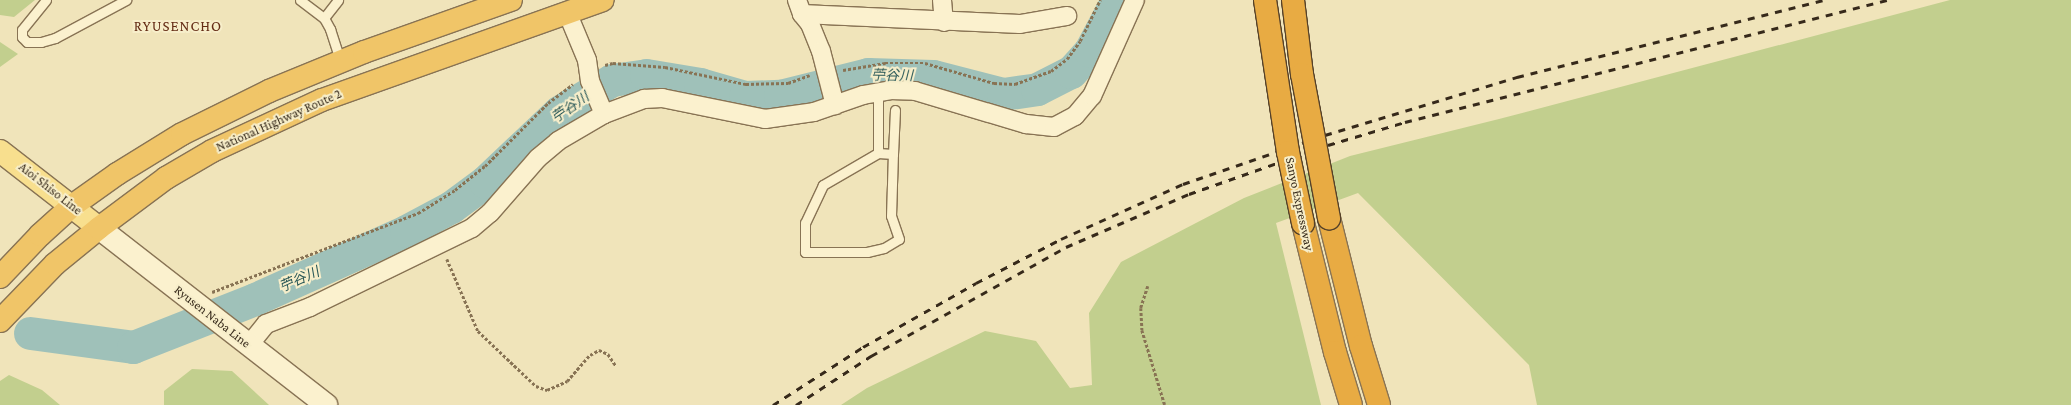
<!DOCTYPE html>
<html>
<head>
<meta charset="utf-8">
<style>
  body { margin:0 }
  #map { position:relative; width:2071px; height:405px; overflow:hidden; background:#f0e4ba; font-family:"Crimson Pro","Noto Sans JP",serif }
  div>[style] { position:absolute }
  .green>* { inset:0; background:#c2cf8e }
  .river>* { height:33px; margin:-16.5px; padding:0 16.5px; transform-origin:16.5px; border-radius:16.5px; background:#9fc1b9 }
  .path>* { height:2.5px; margin-top:-1.25px; transform-origin:0; background:repeating-linear-gradient(90deg,#887354 0 3px,transparent 0 5px) }
  .roads { filter:drop-shadow(1px 0 #887354) drop-shadow(-1px 0 #887354) drop-shadow(0 1px #887354) drop-shadow(0 -1px #887354) }
  .service>* { height:9px; margin:-4.5px; padding:0 4.5px; transform-origin:4.5px; border-radius:4.5px; background:#fbf1ce }
  .minor>* { height:18px; margin:-9px; padding:0 9px; transform-origin:9px; border-radius:9px; background:#fbf1ce }
  .secondary>* { height:22px; margin:-11px; padding:0 11px; transform-origin:11px; border-radius:11px; background:#fbf1ce }
  .primary>* { height:22px; margin:-11px; padding:0 11px; transform-origin:11px; border-radius:11px; background:#f8df8e }
  .trunk>* { height:22px; margin:-11px; padding:0 11px; transform-origin:11px; border-radius:11px; background:#f0c568 }
  .motorway>* { height:22px; margin:-11px; padding:0 11px; transform-origin:11px; border-radius:11px; background:#e8ab43 }
  .rail>* { height:3px; margin-top:-1.5px; transform-origin:0; background:repeating-linear-gradient(90deg,#36291a 0 7px,transparent 0 14px) }
  .bridges { filter:drop-shadow(1px 0 #554129) drop-shadow(-1px 0 #554129) drop-shadow(0 1px #554129) drop-shadow(0 -1px #554129) }
  .motorway-bridge>* { height:22px; margin:-11px; padding:0 11px; transform-origin:11px; border-radius:11px; background:#e8ab43 }
  span { translate:-50% -50%; white-space:nowrap; text-align:center; line-height:1.15; -webkit-text-stroke:4px #f7eeca; paint-order:stroke }
  .street-label { font-size:13px; color:#36291a }
  .water-label { font-size:14px; color:#285757; font-style:italic }
  .quarter-label { font-size:15px; color:#652d16; letter-spacing:1px }
</style>
</head>
<body>
<div id="map">
  <div class="green">
    <div style="clip-path:polygon(0 0,35px 0,14px 17px,0 15px)"></div>
    <div style="clip-path:polygon(1950px 0,2071px 0,2071px 405px,1537px 405px,1529px 365px,1358px 193px,1276px 223px,1321px 405px,841px 405px,867px 388px,985px 331px,1036px 341px,1070px 388px,1092px 385px,1089px 313px,1121px 262px,1244px 198px,1350px 156px,1499px 119px)"></div>
    <div style="clip-path:polygon(0 42px,18px 54px,0 67px)"></div>
    <div style="clip-path:polygon(192px 369px,232px 371px,269px 405px,164px 405px,164px 391px)"></div>
    <div style="clip-path:polygon(9px 375px,42px 390px,60px 405px,0 405px,0 381px)"></div>
  </div>
  <div class="river">
    <div style="left:30px;top:333px;width:104px;rotate:7.7deg"></div>
    <div style="left:133px;top:347px;width:131px;rotate:-21.5deg"></div>
    <div style="left:255px;top:299px;width:166px;rotate:-24.2deg"></div>
    <div style="left:406px;top:231px;width:51px;rotate:-28.1deg"></div>
    <div style="left:451px;top:207px;width:42px;rotate:-36.3deg"></div>
    <div style="left:485px;top:182px;width:102px;rotate:-43.4deg"></div>
    <div style="left:559px;top:112px;width:62px;rotate:-31.1deg"></div>
    <div style="left:612px;top:80px;width:34px;rotate:-8deg"></div>
    <div style="left:646px;top:75px;width:55px;rotate:9.5deg"></div>
    <div style="left:700px;top:84px;width:47px;rotate:16.1deg"></div>
    <div style="left:745px;top:97px;width:35px;rotate:-2deg"></div>
    <div style="left:780px;top:96px;width:91px;rotate:-14deg"></div>
    <div style="left:868px;top:74px;width:65px;rotate:1.8deg"></div>
    <div style="left:933px;top:76px;width:72px;rotate:14.4deg"></div>
    <div style="left:1003px;top:94px;width:34px;rotate:-8deg"></div>
    <div style="left:1037px;top:89px;width:38px;rotate:-27deg"></div>
    <div style="left:1071px;top:72px;width:28px;rotate:-48deg"></div>
    <div style="left:1090px;top:51px;width:58px;rotate:-62.1deg"></div>
  </div>
  <div class="path">
    <div style="left:605px;top:65px;width:8px;rotate:-14deg"></div>
    <div style="left:613px;top:63px;width:52px;rotate:4.4deg"></div>
    <div style="left:665px;top:67px;width:83px;rotate:11.9deg"></div>
    <div style="left:746px;top:84px;width:42px;rotate:-1.4deg"></div>
    <div style="left:788px;top:83px;width:23px;rotate:-20deg"></div>
    <div style="left:843px;top:70px;width:43px;rotate:-9.5deg"></div>
    <div style="left:885px;top:63px;width:40px"></div>
    <div style="left:925px;top:63px;width:72px;rotate:16.2deg"></div>
    <div style="left:994px;top:83px;width:21px;rotate:3deg"></div>
    <div style="left:1015px;top:84px;width:38px;rotate:-20deg"></div>
    <div style="left:1051px;top:71px;width:20px;rotate:-37deg"></div>
    <div style="left:1067px;top:59px;width:22px;rotate:-54deg"></div>
    <div style="left:1080px;top:41px;width:46px;rotate:-64deg"></div>
    <div style="left:447px;top:259px;width:78px;rotate:66.7deg"></div>
    <div style="left:478px;top:331px;width:80px;rotate:43.5deg"></div>
    <div style="left:536px;top:386px;width:12px;rotate:20deg"></div>
    <div style="left:547px;top:390px;width:22px;rotate:-24deg"></div>
    <div style="left:567px;top:381px;width:35px;rotate:-49deg"></div>
    <div style="left:590px;top:355px;width:10px;rotate:-29deg"></div>
    <div style="left:599px;top:350px;width:10px;rotate:24deg"></div>
    <div style="left:608px;top:354px;width:14px;rotate:56deg"></div>
    <div style="left:1148px;top:286px;width:23px;rotate:108deg"></div>
    <div style="left:1141px;top:308px;width:22px;rotate:87deg"></div>
    <div style="left:1142px;top:330px;width:78px;rotate:73deg"></div>
    <div style="left:212px;top:292px;width:221px;rotate:-21deg"></div>
    <div style="left:418px;top:213px;width:44px;rotate:-31.9deg"></div>
    <div style="left:455px;top:190px;width:38px;rotate:-39deg"></div>
    <div style="left:485px;top:166px;width:89px;rotate:-45deg"></div>
    <div style="left:548px;top:103px;width:31px;rotate:-37deg"></div>
  </div>
  <div class="roads">
    <div class="service">
      <div style="left:46px;top:0;width:38px;rotate:129deg"></div>
      <div style="left:22px;top:30px;width:7px;rotate:90deg"></div>
      <div style="left:22px;top:37px;width:7px;rotate:45deg"></div>
      <div style="left:27px;top:42px;width:14px"></div>
      <div style="left:41px;top:42px;width:15px;rotate:-16deg"></div>
      <div style="left:55px;top:38px;width:81px;rotate:-28.2deg"></div>
      <div style="left:300px;top:0;width:30px;rotate:37deg"></div>
      <div style="left:324px;top:18px;width:13px;rotate:61deg"></div>
      <div style="left:330px;top:29px;width:35px;rotate:72deg"></div>
      <div style="left:324px;top:18px;width:23px;rotate:-52deg"></div>
      <div style="left:878px;top:92px;width:61px;rotate:90deg"></div>
      <div style="left:878px;top:153px;width:64px;rotate:149.8deg"></div>
      <div style="left:823px;top:185px;width:42px;rotate:115.3deg"></div>
      <div style="left:805px;top:223px;width:29px;rotate:90deg"></div>
      <div style="left:805px;top:252px;width:62px"></div>
      <div style="left:867px;top:252px;width:17px;rotate:-13deg"></div>
      <div style="left:884px;top:248px;width:17px;rotate:-31deg"></div>
      <div style="left:899px;top:239px;width:24px;rotate:-109deg"></div>
      <div style="left:891px;top:216px;width:62px;rotate:-88.2deg"></div>
      <div style="left:893px;top:154px;width:15px;rotate:-176deg"></div>
      <div style="left:893px;top:154px;width:44px;rotate:-87.4deg"></div>
    </div>
    <div class="minor">
      <div style="left:797px;top:0;width:15px;rotate:70deg"></div>
      <div style="left:802px;top:14px;width:218px;rotate:2.6deg"></div>
      <div style="left:1020px;top:24px;width:48px;rotate:-9.7deg"></div>
      <div style="left:942px;top:0;width:22px;rotate:85deg"></div>
      <div style="left:567px;top:12px;width:52px;rotate:67.4deg"></div>
      <div style="left:587px;top:60px;width:21px;rotate:82deg"></div>
      <div style="left:590px;top:81px;width:36px;rotate:67deg"></div>
      <div style="left:802px;top:14px;width:13px;rotate:51deg"></div>
      <div style="left:810px;top:24px;width:29px;rotate:68deg"></div>
      <div style="left:821px;top:51px;width:56px;rotate:75.5deg"></div>
      <div style="left:249px;top:345px;width:27px;rotate:-51deg"></div>
      <div style="left:266px;top:324px;width:47px;rotate:-21.1deg"></div>
      <div style="left:310px;top:307px;width:180px;rotate:-26deg"></div>
      <div style="left:472px;top:228px;width:23px;rotate:-40deg"></div>
      <div style="left:490px;top:213px;width:73px;rotate:-48.9deg"></div>
      <div style="left:538px;top:158px;width:26px;rotate:-40deg"></div>
      <div style="left:558px;top:141px;width:53px;rotate:-30.4deg"></div>
      <div style="left:604px;top:114px;width:43px;rotate:-20.6deg"></div>
      <div style="left:644px;top:99px;width:18px;rotate:-3deg"></div>
      <div style="left:662px;top:98px;width:105px;rotate:11.5deg"></div>
      <div style="left:765px;top:119px;width:49px;rotate:-8.1deg"></div>
      <div style="left:814px;top:112px;width:52px;rotate:-19.1deg"></div>
      <div style="left:863px;top:95px;width:27px;rotate:-10deg"></div>
      <div style="left:890px;top:90px;width:25px;rotate:2deg"></div>
      <div style="left:915px;top:91px;width:116px;rotate:16.6deg"></div>
      <div style="left:1026px;top:124px;width:28px;rotate:6deg"></div>
      <div style="left:1054px;top:127px;width:24px;rotate:-28deg"></div>
      <div style="left:1075px;top:116px;width:26px;rotate:-50deg"></div>
      <div style="left:1092px;top:96px;width:105px;rotate:-65.9deg"></div>
    </div>
    <div class="secondary">
      <div style="left:99px;top:228px;width:288px;rotate:37.9deg"></div>
    </div>
    <div class="primary">
      <div style="left:0;top:151px;width:125px;rotate:37.9deg"></div>
    </div>
    <div class="trunk">
      <div style="left:0;top:277px;width:58px;rotate:-46.4deg"></div>
      <div style="left:40px;top:235px;width:43px;rotate:-42.2deg"></div>
      <div style="left:72px;top:206px;width:55px;rotate:-35.4deg"></div>
      <div style="left:117px;top:174px;width:76px;rotate:-31.6deg"></div>
      <div style="left:182px;top:134px;width:97px;rotate:-26.3deg"></div>
      <div style="left:269px;top:91px;width:103px;rotate:-22.3deg"></div>
      <div style="left:364px;top:52px;width:156px;rotate:-19.5deg"></div>
      <div style="left:0;top:321px;width:79px;rotate:-46deg"></div>
      <div style="left:55px;top:264px;width:57px;rotate:-39.3deg"></div>
      <div style="left:99px;top:228px;width:84px;rotate:-36.7deg"></div>
      <div style="left:166px;top:178px;width:53px;rotate:-30.4deg"></div>
      <div style="left:212px;top:151px;width:121px;rotate:-24.9deg"></div>
      <div style="left:322px;top:100px;width:298px;rotate:-19.6deg"></div>
    </div>
    <div class="motorway">
      <div style="left:1329px;top:218px;width:132px;rotate:76deg"></div>
      <div style="left:1361px;top:346px;width:62px;rotate:73deg"></div>
      <div style="left:1303px;top:223px;width:133px;rotate:76.1deg"></div>
      <div style="left:1335px;top:352px;width:55px;rotate:73.2deg"></div>
    </div>
  </div>
  <div class="rail">
    <div style="left:773px;top:405px;width:107px;rotate:-32.8deg"></div>
    <div style="left:863px;top:347px;width:130px;rotate:-29.5deg"></div>
    <div style="left:976px;top:283px;width:96px;rotate:-27.4deg"></div>
    <div style="left:1061px;top:239px;width:134px;rotate:-24.3deg"></div>
    <div style="left:1183px;top:184px;width:150px;rotate:-19deg"></div>
    <div style="left:1325px;top:135px;width:201px;rotate:-16.8deg"></div>
    <div style="left:1517px;top:77px;width:317px;rotate:-14.1deg"></div>
    <div style="left:796px;top:405px;width:90px;rotate:-33.2deg"></div>
    <div style="left:871px;top:356px;width:223px;rotate:-29.2deg"></div>
    <div style="left:1066px;top:247px;width:134px;rotate:-23.3deg"></div>
    <div style="left:1189px;top:194px;width:147px;rotate:-19.4deg"></div>
    <div style="left:1328px;top:145px;width:80px;rotate:-16.6deg"></div>
    <div style="left:1405px;top:122px;width:497px;rotate:-14.2deg"></div>
  </div>
  <div class="bridges">
    <div class="motorway-bridge">
      <div style="left:1265px;top:0;width:154px;rotate:81.4deg"></div>
      <div style="left:1288px;top:152px;width:73px;rotate:78.1deg"></div>
      <div style="left:1293px;top:0;width:75px;rotate:83.1deg"></div>
      <div style="left:1302px;top:74px;width:147px;rotate:79.4deg"></div>
    </div>
  </div>
  <div class="street-label">
    <span style="left:279px;top:121px;rotate:-24deg">National Highway Route 2</span>
    <span style="left:50px;top:189px;rotate:38deg">Aioi Shiso Line</span>
    <span style="left:1299px;top:204px;rotate:78deg">Sanyo Expressway</span>
    <span style="left:212px;top:317px;rotate:38deg">Ryusen Naba Line</span>
  </div>
  <div class="water-label">
    <span style="left:892px;top:75px;rotate:1deg">苧谷川</span>
    <span style="left:570px;top:107px;rotate:-35deg">苧谷川</span>
    <span style="left:299px;top:279px;rotate:-24deg">苧谷川</span>
  </div>
  <div class="quarter-label">
    <span style="left:178px;top:27px">RYUSENCHO</span>
  </div>
</div>
</body>
</html>
